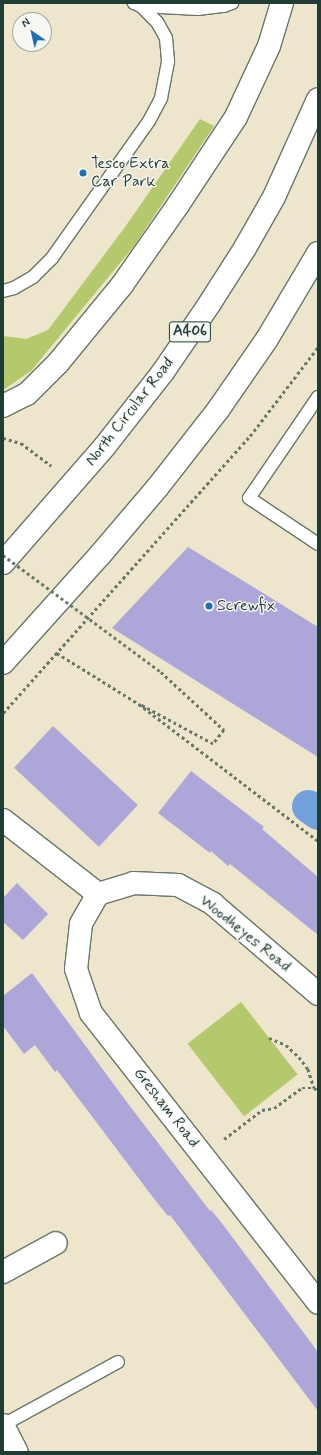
<!DOCTYPE html>
<html>
<head>
<meta charset="utf-8">
<style>
  body { margin:0 }
  #map { position:relative; width:321px; height:1455px; overflow:hidden; background:#ede6cc; font-family:Mynerve,sans-serif }
  div>[style] { position:absolute }
  .green>* { inset:0; background:#b4c86c; transform-origin:0 0 }
  .canal>* { height:33px; margin:-16.5px; padding:0 16.5px; transform-origin:16.5px; border-radius:16.5px; background:#72a1db }
  .building>* { inset:0; background:#ada6d8; transform-origin:0 0 }
  .path>* { height:2.5px; margin-top:-1.25px; transform-origin:0; background:repeating-linear-gradient(90deg,#677869 0 3px,transparent 0 6px) }
  .roads { filter:drop-shadow(1px 0 #677869) drop-shadow(-1px 0 #677869) drop-shadow(0 1px #677869) drop-shadow(0 -1px #677869) }
  .service>* { height:12px; margin:-6px; padding:0 6px; transform-origin:6px; border-radius:6px; background:#fff }
  .minor>* { height:22px; margin:-11px; padding:0 11px; transform-origin:11px; border-radius:11px; background:#fff }
  .trunk>* { height:22px; margin:-11px; padding:0 11px; transform-origin:11px; border-radius:11px; background:#fff }
  .path-bridge>* { height:2.5px; margin-top:-1.25px; transform-origin:0; background:repeating-linear-gradient(90deg,#677869 0 3px,transparent 0 6px) }
  .dots>* { width:11px; height:11px; translate:-50% -50%; box-sizing:border-box; border:2px solid #f6f6f2; border-radius:50% }
  span { translate:-50% -50%; white-space:nowrap; text-align:center; line-height:1.15; -webkit-text-stroke:3px #f6f6f2; paint-order:stroke }
  .shield-label span { padding:1px 3px; background:#f6f6f2; border:1px solid; border-radius:3px; -webkit-text-stroke-width:0 }
  .shield-label { font-size:15px; color:#1f3d34; font-weight:700 }
  .poi-label { font-size:16px; color:#1f3d34 }
  .left { translate:0 -50%; text-align:left }
  .street-label { font-size:16px; color:#1f3d34 }
  .frame { position:absolute; inset:0; border:4px solid #1f3d34; pointer-events:none }
  .north { position:absolute; left:12px; top:12px; width:40px; height:40px; box-sizing:border-box; background:#f6f6f2; border:1px solid #a0aca6; border-radius:50%; rotate:326deg; font-size:11px; font-weight:700; line-height:16px; text-align:center; color:#1f3d34 }
  .north::after { content:''; display:block; margin:auto; width:14px; height:18px; background:#1f6fb2; clip-path:polygon(50% 0,100% 100%,50% 72%,0 100%) }
</style>
</head>
<body>
<div id="map">
  <div class="green">
    <div style="clip-path:polygon(200px 119px,214px 126px,134px 246px,31px 371px,3px 390px,3px 336px,26px 339px,48px 330px,125px 227px)"></div>
    <div style="left:241px;top:1002px;width:92px;height:68px;rotate:52deg"></div>
  </div>
  <div class="canal">
    <div style="left:308px;top:806px;width:12px;rotate:35deg"></div>
  </div>
  <div class="building">
    <div style="clip-path:polygon(188px 547px,318px 627px,318px 757px,112px 628px)"></div>
    <div style="left:53px;top:726px;width:116px;height:57px;rotate:43deg"></div>
    <div style="clip-path:polygon(191px 771px,264px 827px,262px 829px,318px 877px,318px 935px,230px 864px,228px 866px,211px 851px,210px 853px,158px 813px)"></div>
    <div style="clip-path:polygon(17px 883px,48px 914px,23px 940px,3px 922px,3px 898px)"></div>
    <div style="clip-path:polygon(32px 973px,126px 1101px,210px 1211px,211px 1210px,224px 1226px,318px 1352px,318px 1411px,170px 1215px,168px 1216px,155px 1200px,57px 1070px,55px 1072px,35px 1045px,24px 1054px,3px 1026px,3px 996px)"></div>
  </div>
  <div class="path">
    <div style="left:3px;top:438px;width:19px;rotate:16deg"></div>
    <div style="left:21px;top:443px;width:38px;rotate:37deg"></div>
    <div style="left:57px;top:653px;width:97px;rotate:31.9deg"></div>
    <div style="left:139px;top:704px;width:225px;rotate:37.4deg"></div>
    <div style="left:3px;top:713px;width:371px;rotate:-48.3deg"></div>
    <div style="left:250px;top:436px;width:112px;rotate:-52.6deg"></div>
    <div style="left:269px;top:1038px;width:18px;rotate:22deg"></div>
    <div style="left:286px;top:1045px;width:18px;rotate:43deg"></div>
    <div style="left:299px;top:1057px;width:15px;rotate:53deg"></div>
    <div style="left:308px;top:1069px;width:20px;rotate:72deg"></div>
    <div style="left:314px;top:1088px;width:4px;rotate:27deg"></div>
    <div style="left:224px;top:1139px;width:48px;rotate:-37.3deg"></div>
    <div style="left:262px;top:1110px;width:12px;rotate:-9deg"></div>
    <div style="left:274px;top:1108px;width:34px;rotate:-36deg"></div>
    <div style="left:302px;top:1088px;width:12px"></div>
  </div>
  <div class="roads">
    <div class="service">
      <div style="left:141px;top:6px;width:57px;rotate:3deg"></div>
      <div style="left:198px;top:9px;width:26px;rotate:-7deg"></div>
      <div style="left:224px;top:6px;width:9px;rotate:-21deg"></div>
      <div style="left:3px;top:291px;width:11px;rotate:-15deg"></div>
      <div style="left:14px;top:288px;width:22px;rotate:-30deg"></div>
      <div style="left:33px;top:277px;width:27px;rotate:-45deg"></div>
      <div style="left:52px;top:258px;width:168px;rotate:-54.7deg"></div>
      <div style="left:149px;top:121px;width:26px;rotate:-62deg"></div>
      <div style="left:161px;top:98px;width:38px;rotate:-79deg"></div>
      <div style="left:168px;top:61px;width:23px;rotate:-95deg"></div>
      <div style="left:166px;top:38px;width:18px;rotate:-119deg"></div>
      <div style="left:157px;top:22px;width:23px;rotate:-135deg"></div>
      <div style="left:141px;top:6px;width:8px;rotate:-157deg"></div>
      <div style="left:318px;top:397px;width:122px;rotate:124.3deg"></div>
      <div style="left:249px;top:498px;width:83px;rotate:33.7deg"></div>
      <div style="left:3px;top:1425px;width:131px;rotate:-28.7deg"></div>
    </div>
    <div class="minor">
      <div style="left:3px;top:406px;width:27px;rotate:-27deg"></div>
      <div style="left:27px;top:394px;width:44px;rotate:-45deg"></div>
      <div style="left:58px;top:363px;width:101px;rotate:-50.6deg"></div>
      <div style="left:122px;top:285px;width:98px;rotate:-55deg"></div>
      <div style="left:178px;top:205px;width:105px;rotate:-56.6deg"></div>
      <div style="left:236px;top:117px;width:78px;rotate:-65.1deg"></div>
      <div style="left:269px;top:46px;width:45px;rotate:-73.2deg"></div>
      <div style="left:3px;top:820px;width:120px;rotate:37.9deg"></div>
      <div style="left:98px;top:894px;width:37px;rotate:-17deg"></div>
      <div style="left:133px;top:883px;width:45px;rotate:2.5deg"></div>
      <div style="left:178px;top:885px;width:40px;rotate:28deg"></div>
      <div style="left:213px;top:904px;width:138px;rotate:40.6deg"></div>
      <div style="left:98px;top:894px;width:34px;rotate:120deg"></div>
      <div style="left:81px;top:924px;width:45px;rotate:96.3deg"></div>
      <div style="left:76px;top:969px;width:46px;rotate:71.2deg"></div>
      <div style="left:91px;top:1013px;width:368px;rotate:51.9deg"></div>
      <div style="left:3px;top:1272px;width:60px;rotate:-28.7deg"></div>
      <div style="left:3px;top:1425px;width:30px;rotate:63deg"></div>
    </div>
    <div class="trunk">
      <div style="left:3px;top:563px;width:155px;rotate:-48.9deg"></div>
      <div style="left:105px;top:446px;width:94px;rotate:-51.9deg"></div>
      <div style="left:163px;top:372px;width:83px;rotate:-55.7deg"></div>
      <div style="left:210px;top:303px;width:65px;rotate:-57.5deg"></div>
      <div style="left:245px;top:248px;width:59px;rotate:-60.4deg"></div>
      <div style="left:274px;top:197px;width:107px;rotate:-65.8deg"></div>
      <div style="left:3px;top:663px;width:145px;rotate:-48.1deg"></div>
      <div style="left:100px;top:555px;width:88px;rotate:-49.6deg"></div>
      <div style="left:157px;top:488px;width:99px;rotate:-52deg"></div>
      <div style="left:218px;top:410px;width:86px;rotate:-55.4deg"></div>
      <div style="left:267px;top:339px;width:100px;rotate:-59.3deg"></div>
    </div>
  </div>
  <div class="path-bridge">
    <div style="left:3px;top:555px;width:197px;rotate:36.5deg"></div>
    <div style="left:161px;top:672px;width:86px;rotate:42.6deg"></div>
    <div style="left:224px;top:730px;width:18px;rotate:128deg"></div>
    <div style="left:213px;top:744px;width:84px;rotate:-151.6deg"></div>
  </div>
  <div class="dots">
    <div style="left:83px;top:173px;background:#1f6fb2"></div>
    <div style="left:209px;top:606px;background:#1f6fb2"></div>
  </div>
  <div class="shield-label">
    <span style="left:190px;top:332px">A406</span>
  </div>
  <div class="poi-label">
    <span class="left" style="left:91px;top:173px">Tesco Extra<br>Car Park</span>
    <span class="left" style="left:217px;top:606px">Screwfix</span>
  </div>
  <div class="street-label">
    <span style="left:130px;top:412px;rotate:-52deg">North Circular Road</span>
    <span style="left:245px;top:934px;rotate:39deg">Woodheyes Road</span>
    <span style="left:166px;top:1108px;rotate:52deg">Gresham Road</span>
  </div>
  <div class="frame"></div>
  <div class="north">N</div>
</div>
</body>
</html>
